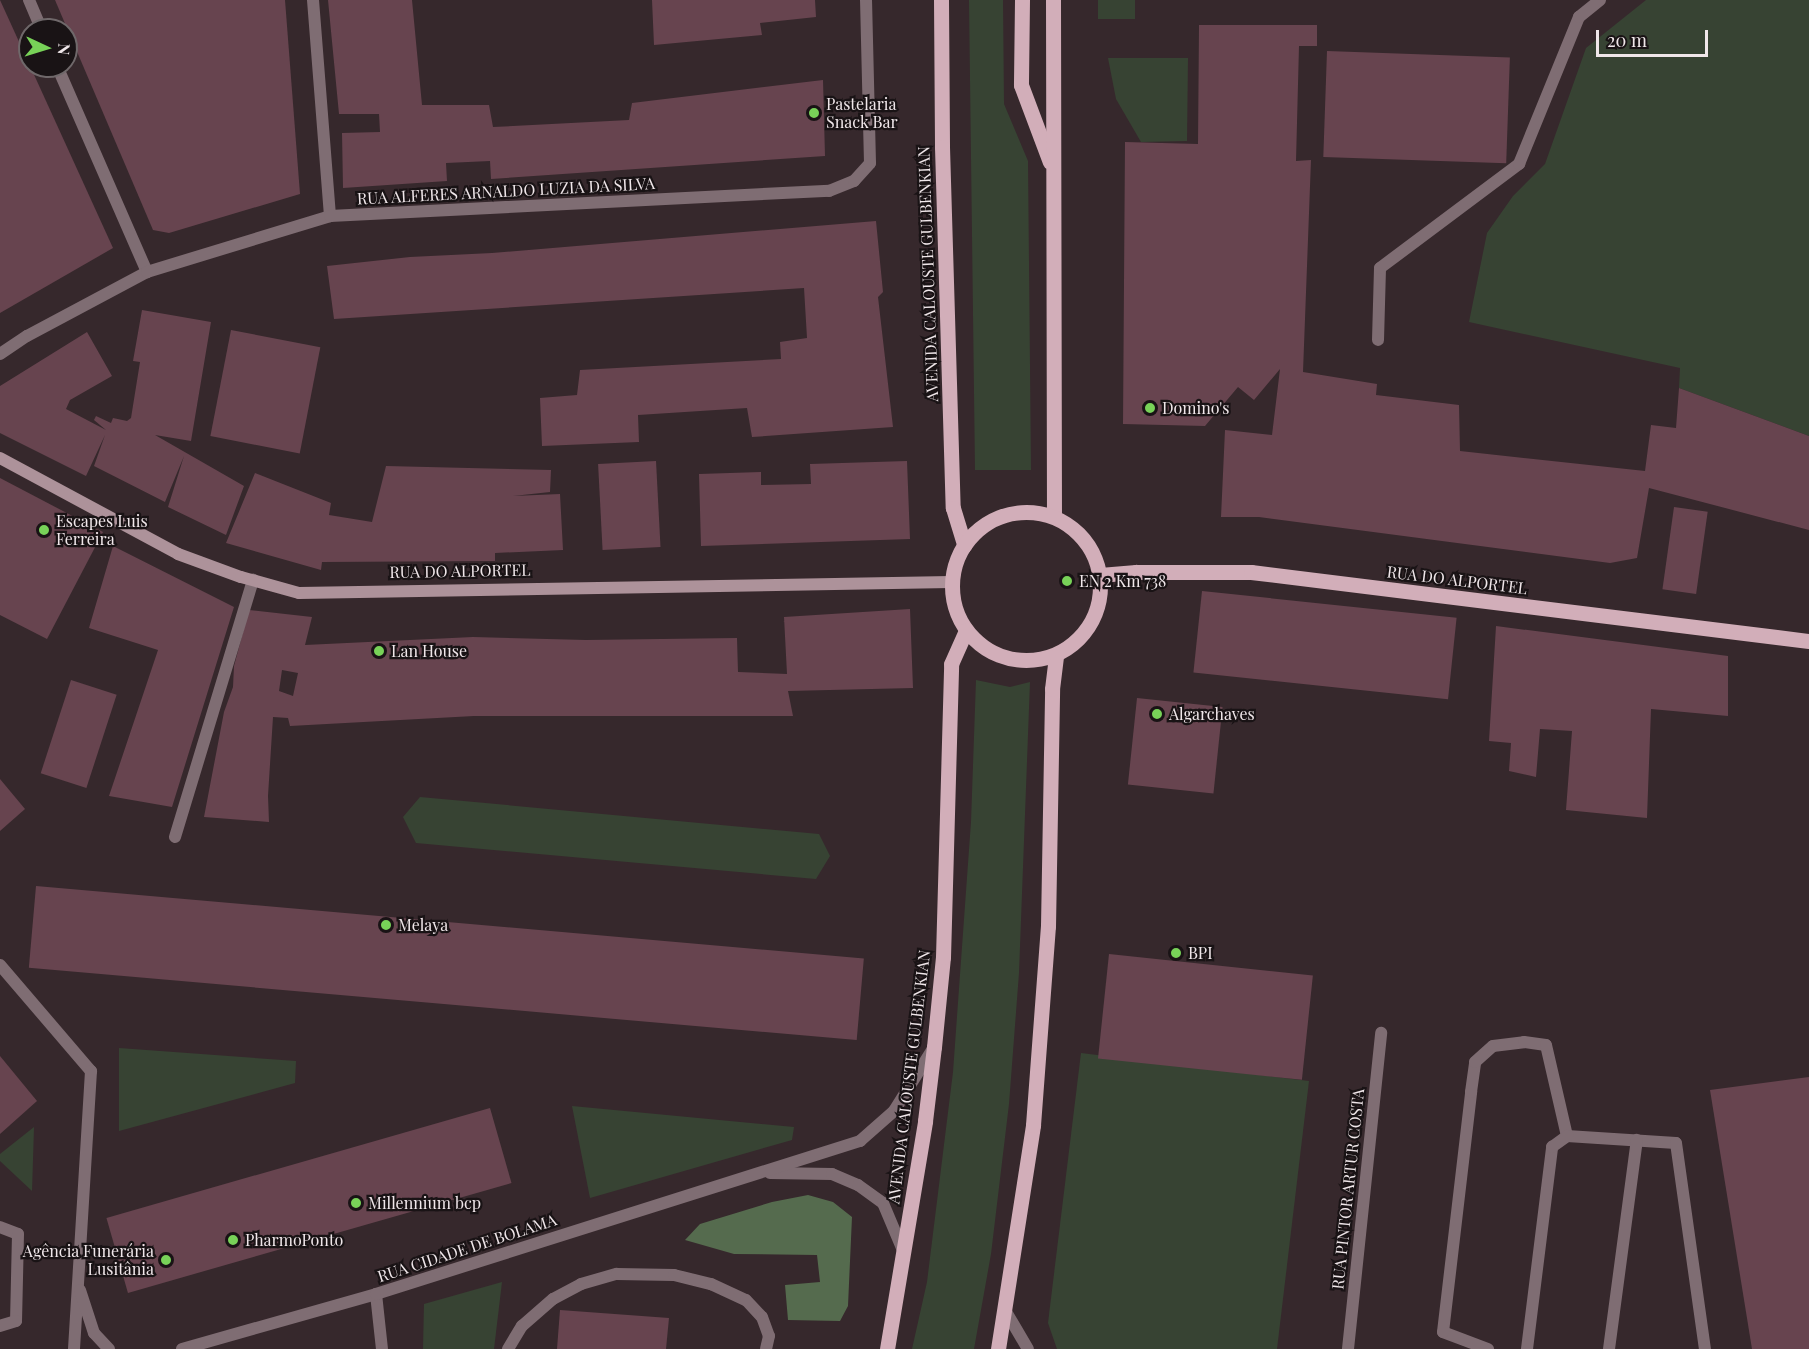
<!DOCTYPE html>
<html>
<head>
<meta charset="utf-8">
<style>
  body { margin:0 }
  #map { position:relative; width:1809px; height:1349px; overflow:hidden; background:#36282c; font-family:"Playfair Display",serif }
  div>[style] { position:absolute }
  .green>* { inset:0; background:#374333; transform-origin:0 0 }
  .forest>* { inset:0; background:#556b4e }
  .building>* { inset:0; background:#67444f; transform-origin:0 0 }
  .lane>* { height:12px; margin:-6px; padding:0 6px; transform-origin:6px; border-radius:6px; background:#7f6d73 }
  .street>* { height:12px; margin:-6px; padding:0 6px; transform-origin:6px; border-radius:6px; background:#7f6d73 }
  .secondary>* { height:12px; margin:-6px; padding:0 6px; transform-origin:6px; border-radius:6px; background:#ad929a }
  .primary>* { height:15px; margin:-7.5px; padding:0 7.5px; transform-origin:7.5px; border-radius:7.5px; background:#d2aeb9 }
  .primary>.ring { margin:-7.5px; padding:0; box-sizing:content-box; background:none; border:15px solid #d2aeb9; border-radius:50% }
  .dots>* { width:16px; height:16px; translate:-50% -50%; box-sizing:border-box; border:3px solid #191315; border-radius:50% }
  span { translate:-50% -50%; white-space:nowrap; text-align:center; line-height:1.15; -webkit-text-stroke:4.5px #191315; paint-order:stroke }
  .poi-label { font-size:16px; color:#f0e7ea }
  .left { translate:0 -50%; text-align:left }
  .right { translate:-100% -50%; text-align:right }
  .street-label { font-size:16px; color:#f0e7ea }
  .north { position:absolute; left:18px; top:18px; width:60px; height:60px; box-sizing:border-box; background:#191315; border:2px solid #6f686a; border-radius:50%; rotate:94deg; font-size:16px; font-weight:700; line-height:24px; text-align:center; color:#f0e7ea }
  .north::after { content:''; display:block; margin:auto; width:21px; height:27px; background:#78d258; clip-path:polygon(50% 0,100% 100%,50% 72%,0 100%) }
  .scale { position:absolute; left:1596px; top:30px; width:112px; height:27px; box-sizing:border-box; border:3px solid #f0e7ea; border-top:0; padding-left:8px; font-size:18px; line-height:21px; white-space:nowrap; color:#f0e7ea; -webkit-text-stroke:4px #191315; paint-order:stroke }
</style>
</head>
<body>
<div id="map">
  <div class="green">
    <div style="clip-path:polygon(969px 0,1003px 0,1004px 104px,1028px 161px,1031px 470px,975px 470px)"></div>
    <div style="left:1098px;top:0;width:37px;height:19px"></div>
    <div style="clip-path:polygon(1646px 0,1809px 0,1809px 436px,1679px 388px,1680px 368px,1469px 322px,1487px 233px,1513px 196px,1545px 164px,1586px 48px)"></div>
    <div style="clip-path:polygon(1108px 58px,1188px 58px,1187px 141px,1141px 142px,1116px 99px)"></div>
    <div style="clip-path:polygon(976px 680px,1010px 687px,1030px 682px,1019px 973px,1009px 1104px,991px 1254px,974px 1349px,912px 1349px,927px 1282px,953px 1072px,971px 822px)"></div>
    <div style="clip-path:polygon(420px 797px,819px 834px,830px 856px,816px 879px,416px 843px,403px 817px)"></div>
    <div style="clip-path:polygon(119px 1048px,296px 1061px,295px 1083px,119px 1131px)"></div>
    <div style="clip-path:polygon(1081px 1053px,1309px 1081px,1277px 1349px,1057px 1349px,1048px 1323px)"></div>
    <div style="clip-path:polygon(572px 1106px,794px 1127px,792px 1140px,590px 1198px)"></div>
    <div style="clip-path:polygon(34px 1127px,32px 1191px,0 1161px,0 1154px)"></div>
    <div style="clip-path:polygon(502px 1282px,494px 1349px,423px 1349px,424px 1304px)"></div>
  </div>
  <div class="forest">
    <div style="clip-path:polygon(808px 1195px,833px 1202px,852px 1217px,848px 1306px,840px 1321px,788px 1320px,785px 1285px,820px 1282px,817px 1255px,734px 1254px,685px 1240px,700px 1224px,772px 1202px)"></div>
  </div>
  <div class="building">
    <div style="clip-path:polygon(0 0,113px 248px,0 313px)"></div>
    <div style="clip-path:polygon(55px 0,285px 0,300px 194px,169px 233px,153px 230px)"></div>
    <div style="clip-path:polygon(328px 0,412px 0,422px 105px,489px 105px,493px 127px,629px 120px,632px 103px,823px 80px,825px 156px,491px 179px,490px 161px,446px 163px,447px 181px,343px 188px,342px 133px,380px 132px,379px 114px,339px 114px)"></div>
    <div style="clip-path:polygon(652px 0,815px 0,816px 17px,760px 23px,762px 35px,654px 45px)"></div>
    <div style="clip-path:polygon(1199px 25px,1317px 25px,1317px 46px,1299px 46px,1296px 161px,1311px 160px,1303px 372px,1377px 384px,1376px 395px,1459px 405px,1460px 451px,1645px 471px,1651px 425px,1676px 428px,1679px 388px,1809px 436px,1809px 530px,1649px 488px,1637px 558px,1610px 563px,1259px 517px,1221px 517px,1225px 430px,1272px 435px,1280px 369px,1254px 400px,1238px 387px,1205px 426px,1123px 424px,1125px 142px,1198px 144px)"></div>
    <div style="left:1327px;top:51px;width:183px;height:106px;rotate:2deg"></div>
    <div style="clip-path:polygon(876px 221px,883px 292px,878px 297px,893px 427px,752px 437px,747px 408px,638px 415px,639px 442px,542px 446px,540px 398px,577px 395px,580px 370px,781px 359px,780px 342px,807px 338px,804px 288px,334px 319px,327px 266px,410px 257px,492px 253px)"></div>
    <div style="clip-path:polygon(142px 310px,211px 322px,191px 441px,155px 435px,244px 486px,226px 535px,168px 507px,184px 456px,165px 502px,94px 466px,105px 435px,86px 476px,0 433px,0 386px,87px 332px,112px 376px,70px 400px,66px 409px,106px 430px,94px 420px,96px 416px,111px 423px,113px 418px,127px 421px,131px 418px,140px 362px,133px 361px)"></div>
    <div style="left:231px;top:330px;width:91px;height:108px;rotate:11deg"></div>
    <div style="left:656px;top:461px;width:86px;height:58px;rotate:87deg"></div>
    <div style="clip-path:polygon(907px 461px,910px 539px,701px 546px,699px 474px,761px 472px,761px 485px,811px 484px,810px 464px)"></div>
    <div style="clip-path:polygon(386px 466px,551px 470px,550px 492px,513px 496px,560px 494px,563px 550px,495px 553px,495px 561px,322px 562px,321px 570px,226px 543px,255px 473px,331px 503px,329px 515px,372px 522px)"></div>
    <div style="clip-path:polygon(0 478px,103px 532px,47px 639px,0 615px)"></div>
    <div style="left:1674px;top:507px;width:34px;height:83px;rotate:8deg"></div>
    <div style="clip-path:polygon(113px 546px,234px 607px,172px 807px,109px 796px,158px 650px,89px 628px)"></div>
    <div style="left:1202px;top:591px;width:256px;height:82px;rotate:6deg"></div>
    <div style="clip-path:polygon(evenodd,910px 609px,913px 688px,788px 691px,793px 716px,474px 716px,290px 726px,288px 718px,273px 717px,268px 796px,269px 822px,204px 817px,224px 712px,233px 687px,234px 666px,249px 610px,312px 617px,305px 645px,473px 637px,586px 640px,737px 638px,738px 672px,787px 674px,784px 617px,910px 609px,282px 670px,298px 673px,293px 696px,279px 691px,282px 670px)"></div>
    <div style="clip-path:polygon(1496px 626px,1728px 656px,1728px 716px,1651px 709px,1647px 818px,1566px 810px,1572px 731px,1540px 729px,1536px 777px,1509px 771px,1511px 743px,1489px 741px)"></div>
    <div style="left:71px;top:680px;width:48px;height:98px;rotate:18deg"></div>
    <div style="left:1137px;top:698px;width:86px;height:87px;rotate:6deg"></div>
    <div style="clip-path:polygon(0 779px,25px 809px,0 831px)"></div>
    <div style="left:36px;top:886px;width:831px;height:82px;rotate:5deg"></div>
    <div style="left:1109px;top:954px;width:205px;height:105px;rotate:6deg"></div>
    <div style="clip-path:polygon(0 1056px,37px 1101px,0 1134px)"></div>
    <div style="clip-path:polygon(1809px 1077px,1809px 1349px,1752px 1349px,1710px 1090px)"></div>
    <div style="left:490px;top:1108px;width:78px;height:399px;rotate:74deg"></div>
    <div style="clip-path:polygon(560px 1310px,669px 1318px,666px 1349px,557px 1349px)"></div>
  </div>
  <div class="lane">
    <div style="left:175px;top:837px;width:269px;rotate:-73.1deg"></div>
    <div style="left:0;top:1227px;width:19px;rotate:21deg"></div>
    <div style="left:18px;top:1234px;width:87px;rotate:91.3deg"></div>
    <div style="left:16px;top:1321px;width:17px;rotate:163deg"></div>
    <div style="left:376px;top:1294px;width:55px;rotate:83.8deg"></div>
    <div style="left:508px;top:1349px;width:27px;rotate:-59deg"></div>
    <div style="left:522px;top:1326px;width:41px;rotate:-41.1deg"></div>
    <div style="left:553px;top:1299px;width:32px;rotate:-28deg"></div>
    <div style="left:581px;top:1284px;width:37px;rotate:-16deg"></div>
    <div style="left:617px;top:1274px;width:57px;rotate:1deg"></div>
    <div style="left:674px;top:1275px;width:38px;rotate:14deg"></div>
    <div style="left:711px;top:1284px;width:38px;rotate:25deg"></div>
    <div style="left:746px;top:1300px;width:23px;rotate:47deg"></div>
    <div style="left:762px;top:1317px;width:20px;rotate:70deg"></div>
    <div style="left:769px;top:1336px;width:13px;rotate:103deg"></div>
    <div style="left:1488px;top:1349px;width:48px;rotate:-159.3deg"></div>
    <div style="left:1443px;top:1332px;width:242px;rotate:-83.3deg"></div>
    <div style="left:1471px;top:1092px;width:30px;rotate:-82deg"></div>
    <div style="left:1475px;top:1062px;width:24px;rotate:-42deg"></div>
    <div style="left:1493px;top:1046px;width:31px;rotate:-7deg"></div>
    <div style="left:1524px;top:1042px;width:22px;rotate:8deg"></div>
    <div style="left:1546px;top:1045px;width:93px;rotate:77deg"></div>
    <div style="left:1567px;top:1136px;width:109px;rotate:3.7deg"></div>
    <div style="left:1676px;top:1143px;width:208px;rotate:82deg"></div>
    <div style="left:1527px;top:1349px;width:204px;rotate:-82.9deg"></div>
    <div style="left:1552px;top:1147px;width:19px;rotate:-36deg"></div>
    <div style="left:1609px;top:1349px;width:211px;rotate:-82.4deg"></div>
  </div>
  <div class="street">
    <div style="left:29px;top:0;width:33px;rotate:67deg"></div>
    <div style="left:313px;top:0;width:217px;rotate:85.5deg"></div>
    <div style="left:57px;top:66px;width:225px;rotate:66.4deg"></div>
    <div style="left:1378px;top:340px;width:72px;rotate:-88.4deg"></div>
    <div style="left:1380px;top:268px;width:174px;rotate:-36.8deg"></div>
    <div style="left:1519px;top:164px;width:159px;rotate:-67.8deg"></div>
    <div style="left:1579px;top:17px;width:27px;rotate:-39deg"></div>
    <div style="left:0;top:354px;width:32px;rotate:-34deg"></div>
    <div style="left:27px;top:336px;width:136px;rotate:-28.1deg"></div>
    <div style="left:147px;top:272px;width:191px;rotate:-17deg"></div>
    <div style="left:330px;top:216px;width:500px;rotate:-2.9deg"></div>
    <div style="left:829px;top:191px;width:27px;rotate:-22deg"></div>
    <div style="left:854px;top:181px;width:24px;rotate:-48deg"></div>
    <div style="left:870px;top:163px;width:163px;rotate:-91.4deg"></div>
    <div style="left:0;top:965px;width:140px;rotate:49.4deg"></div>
    <div style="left:91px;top:1071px;width:279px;rotate:93.5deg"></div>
    <div style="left:770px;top:1173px;width:62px;rotate:0.9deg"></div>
    <div style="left:832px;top:1174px;width:28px;rotate:23deg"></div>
    <div style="left:858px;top:1185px;width:31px;rotate:36deg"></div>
    <div style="left:883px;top:1203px;width:54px;rotate:67.2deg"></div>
    <div style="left:80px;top:1290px;width:45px;rotate:72deg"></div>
    <div style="left:94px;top:1333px;width:22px;rotate:47deg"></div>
    <div style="left:1005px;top:1310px;width:45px;rotate:59.5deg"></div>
    <div style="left:182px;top:1349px;width:202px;rotate:-15.8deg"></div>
    <div style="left:376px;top:1294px;width:508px;rotate:-17.54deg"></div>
    <div style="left:860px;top:1141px;width:45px;rotate:-41.4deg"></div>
    <div style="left:894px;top:1111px;width:75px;rotate:-58deg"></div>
    <div style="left:1348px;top:1349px;width:318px;rotate:-84deg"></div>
  </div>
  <div class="secondary">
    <div style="left:0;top:458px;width:202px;rotate:28.3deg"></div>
    <div style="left:178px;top:554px;width:67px;rotate:20.1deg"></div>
    <div style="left:241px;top:577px;width:60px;rotate:15.4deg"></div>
    <div style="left:299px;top:593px;width:652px;rotate:-0.97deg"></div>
  </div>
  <div class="primary">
    <div style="left:941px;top:0;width:147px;rotate:89.6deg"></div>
    <div style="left:942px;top:147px;width:361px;rotate:88.3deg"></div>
    <div style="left:953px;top:508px;width:39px;rotate:73deg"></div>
    <div style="left:1022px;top:0;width:85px;rotate:90.7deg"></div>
    <div style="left:1021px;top:85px;width:82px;rotate:69.4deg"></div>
    <div style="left:1053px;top:0;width:516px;rotate:89.89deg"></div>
    <div class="ring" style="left:952px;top:512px;width:133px;height:133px"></div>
    <div style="left:1100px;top:575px;width:36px;rotate:-5deg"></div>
    <div style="left:1136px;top:572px;width:115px"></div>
    <div style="left:1251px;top:572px;width:562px;rotate:7.05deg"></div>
    <div style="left:887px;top:1349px;width:231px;rotate:-80.5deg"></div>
    <div style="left:925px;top:1121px;width:75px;rotate:-83.1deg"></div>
    <div style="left:934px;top:1047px;width:90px;rotate:-84.3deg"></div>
    <div style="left:943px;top:957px;width:293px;rotate:-88.4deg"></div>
    <div style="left:951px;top:664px;width:37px;rotate:-66deg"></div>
    <div style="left:998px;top:1349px;width:227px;rotate:-81.1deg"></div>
    <div style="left:1033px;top:1125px;width:200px;rotate:-85.7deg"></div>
    <div style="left:1048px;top:926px;width:237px;rotate:-89deg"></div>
    <div style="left:1052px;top:689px;width:33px;rotate:-83deg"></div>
  </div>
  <div class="dots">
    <div style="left:814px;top:113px;background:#78d258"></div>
    <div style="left:1150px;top:408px;background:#78d258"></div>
    <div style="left:44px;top:530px;background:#78d258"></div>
    <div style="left:1067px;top:581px;background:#78d258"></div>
    <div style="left:379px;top:651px;background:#78d258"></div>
    <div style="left:1157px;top:714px;background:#78d258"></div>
    <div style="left:386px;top:925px;background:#78d258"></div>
    <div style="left:1176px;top:953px;background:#78d258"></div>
    <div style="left:356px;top:1203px;background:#78d258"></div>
    <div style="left:233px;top:1240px;background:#78d258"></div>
    <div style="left:166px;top:1260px;background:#78d258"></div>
  </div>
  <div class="poi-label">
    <span class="left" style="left:826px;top:113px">Pastelaria<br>Snack Bar</span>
    <span class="left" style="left:1162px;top:408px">Domino's</span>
    <span class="left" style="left:56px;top:530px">Escapes Luis<br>Ferreira</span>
    <span class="left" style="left:1079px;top:581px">EN 2 Km 738</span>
    <span class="left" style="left:391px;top:651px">Lan House</span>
    <span class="left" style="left:1169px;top:714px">Algarchaves</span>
    <span class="left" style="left:398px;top:925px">Melaya</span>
    <span class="left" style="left:1188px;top:953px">BPI</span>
    <span class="left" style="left:368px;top:1203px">Millennium bcp</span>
    <span class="left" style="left:245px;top:1240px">PharmoPonto</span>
    <span class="right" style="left:154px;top:1260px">Agência Funerária<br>Lusitânia</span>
  </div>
  <div class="street-label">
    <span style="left:506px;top:191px;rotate:-3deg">RUA ALFERES ARNALDO LUZIA DA SILVA</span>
    <span style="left:928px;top:274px;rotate:-92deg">AVENIDA CALOUSTE GULBENKIAN</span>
    <span style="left:460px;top:571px;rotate:-1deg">RUA DO ALPORTEL</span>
    <span style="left:1457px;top:580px;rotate:7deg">RUA DO ALPORTEL</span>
    <span style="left:909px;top:1077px;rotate:-83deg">AVENIDA CALOUSTE GULBENKIAN</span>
    <span style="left:1348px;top:1189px;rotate:-84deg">RUA PINTOR ARTUR COSTA</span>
    <span style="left:467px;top:1248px;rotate:-18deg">RUA CIDADE DE BOLAMA</span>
  </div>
  <div class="north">N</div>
  <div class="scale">20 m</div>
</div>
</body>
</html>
